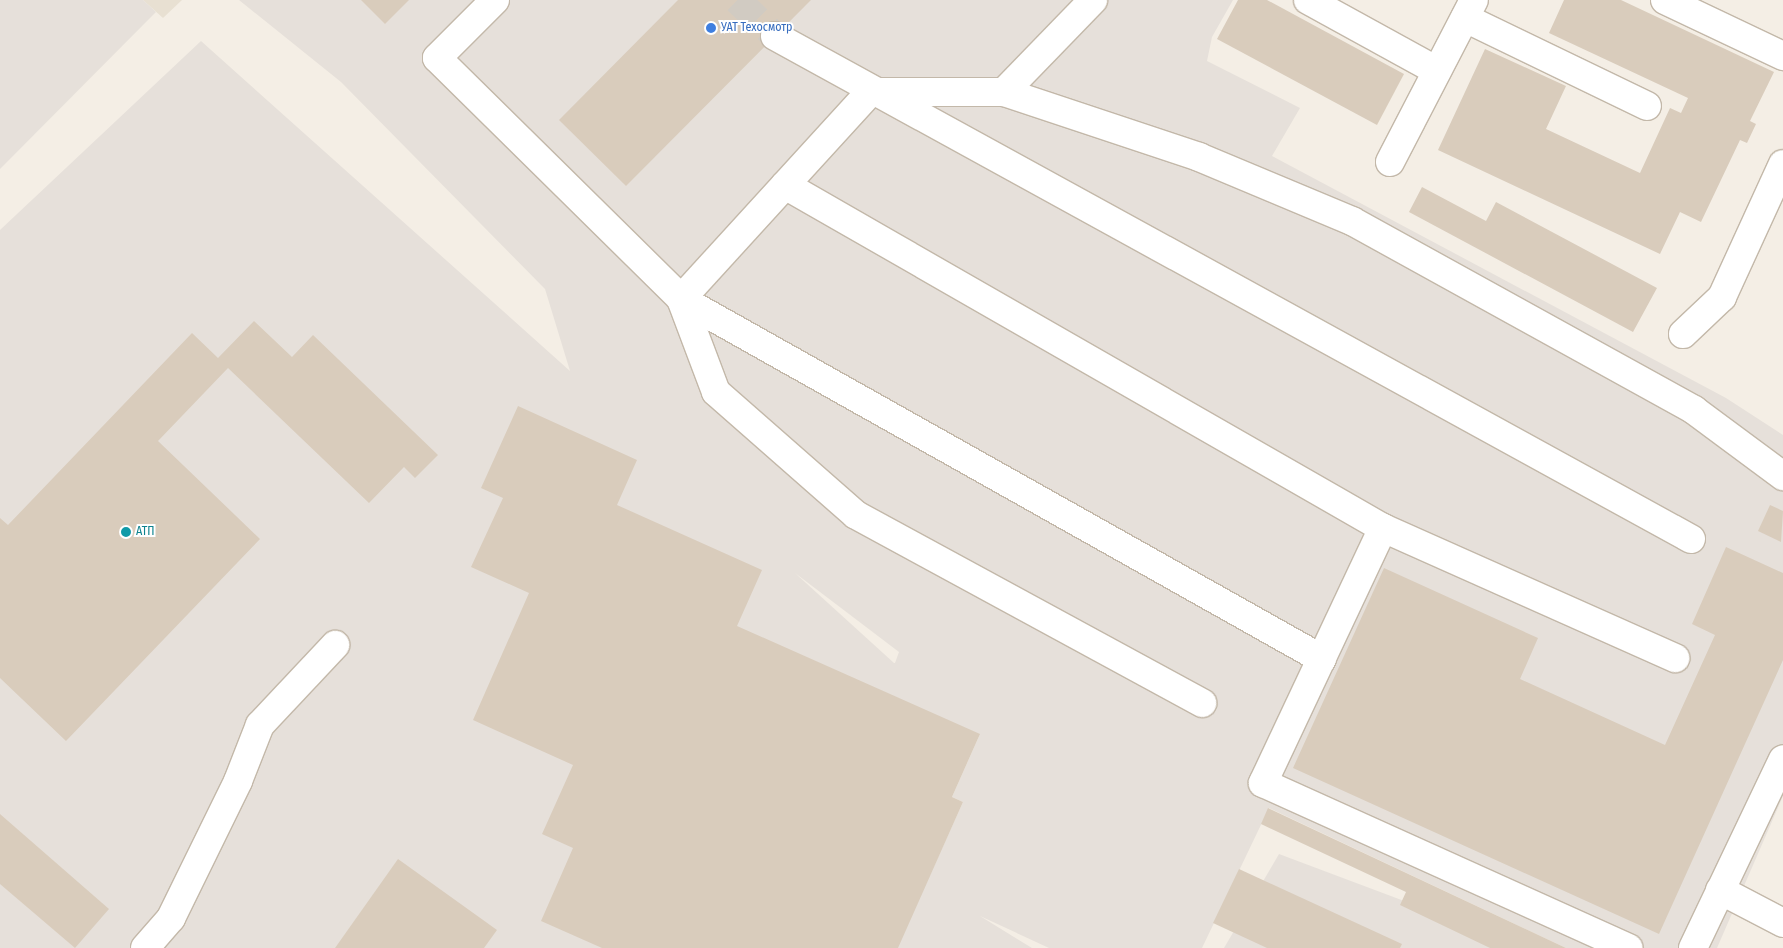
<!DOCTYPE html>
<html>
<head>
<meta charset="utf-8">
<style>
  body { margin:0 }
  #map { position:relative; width:1783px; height:948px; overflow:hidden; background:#f4eee5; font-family:"Fira Sans Condensed",sans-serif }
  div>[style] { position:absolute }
  .residential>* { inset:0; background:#e8e0d2 }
  .industrial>* { inset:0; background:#e6e0da }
  .building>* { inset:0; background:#d9ccbc }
  .minor-tunnel>* { height:28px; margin-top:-14px; transform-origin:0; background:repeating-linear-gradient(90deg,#d1cbc2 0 28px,transparent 0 42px) }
  .roads { filter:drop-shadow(1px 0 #c3b8a9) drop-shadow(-1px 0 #c3b8a9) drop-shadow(0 1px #c3b8a9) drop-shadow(0 -1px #c3b8a9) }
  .minor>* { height:28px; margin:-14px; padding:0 14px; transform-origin:14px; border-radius:14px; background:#fff }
  .dots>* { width:14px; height:14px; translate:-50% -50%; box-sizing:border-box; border:2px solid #fff; border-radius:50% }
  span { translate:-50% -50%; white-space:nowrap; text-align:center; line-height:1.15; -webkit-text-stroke:4px #fff; paint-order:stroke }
  .shop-label { font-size:12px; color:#366cbe }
  .left { translate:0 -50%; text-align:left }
  .culture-label { font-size:12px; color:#0d838f }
</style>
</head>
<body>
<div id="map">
  <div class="residential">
    <div style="clip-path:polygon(143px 0,182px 0,163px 18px)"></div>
  </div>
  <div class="industrial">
    <div style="clip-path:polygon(0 0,143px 0,156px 12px,0 169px)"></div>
    <div style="clip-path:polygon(evenodd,239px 0,1233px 0,1212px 37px,1207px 61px,1300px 108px,1272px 156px,1726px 398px,1783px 435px,1783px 796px,1717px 948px,1566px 948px,1269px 808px,1202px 948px,1049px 948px,980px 916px,1032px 948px,0 948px,0 230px,201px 41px,570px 371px,545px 289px,341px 82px,239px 0,795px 573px,899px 652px,895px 663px,894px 663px,795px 573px,239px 0,980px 734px,952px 797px,963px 802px,926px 884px,903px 870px,980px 734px)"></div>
    <div style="clip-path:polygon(1279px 854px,1529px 948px,1224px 948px)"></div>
  </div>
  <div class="building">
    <div style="clip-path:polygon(361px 0,409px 0,385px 24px)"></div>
    <div style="clip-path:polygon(678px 0,811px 0,626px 186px,559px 120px)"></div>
    <div style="clip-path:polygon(1238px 0,1267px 0,1404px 74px,1377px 125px,1217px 39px)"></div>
    <div style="clip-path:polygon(1564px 0,1621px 0,1774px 72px,1750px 121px,1756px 124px,1747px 143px,1740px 140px,1701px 222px,1680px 212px,1660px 254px,1438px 150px,1485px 49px,1566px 86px,1546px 129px,1640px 173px,1670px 108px,1681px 113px,1688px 98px,1549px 33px)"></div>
    <div style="clip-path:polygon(1422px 187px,1486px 221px,1496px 202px,1657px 288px,1633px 332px,1409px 212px)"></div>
    <div style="clip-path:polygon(254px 321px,292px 357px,313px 335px,438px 455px,415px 478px,404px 467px,369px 503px,228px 368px,158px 441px,260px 539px,66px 741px,0 678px,0 518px,8px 525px,192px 333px,218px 358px)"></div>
    <div style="clip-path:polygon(518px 406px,637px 460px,617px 505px,762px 570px,737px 626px,980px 734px,952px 797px,963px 802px,898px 948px,602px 948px,541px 921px,573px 848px,542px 834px,573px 765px,473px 720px,529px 593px,471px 567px,503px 498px,481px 488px)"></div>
    <div style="clip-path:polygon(1770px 505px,1783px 511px,1781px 542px,1758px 531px)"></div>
    <div style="clip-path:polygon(1726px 547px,1783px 573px,1783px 660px,1659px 934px,1293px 768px,1384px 568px,1538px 638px,1520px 679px,1665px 745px,1715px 635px,1692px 624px)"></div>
    <div style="clip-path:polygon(1268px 808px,1566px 948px,1490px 948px,1400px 905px,1406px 892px,1261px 824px)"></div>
    <div style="clip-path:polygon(0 814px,109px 909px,75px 948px,0 884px)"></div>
    <div style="clip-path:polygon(398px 859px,497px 930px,484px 948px,335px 948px)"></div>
    <div style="clip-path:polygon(1239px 869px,1402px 944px,1400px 948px,1267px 948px,1213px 923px)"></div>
  </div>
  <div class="minor-tunnel">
    <div style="left:737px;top:0;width:52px;rotate:43.5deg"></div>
  </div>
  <div class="roads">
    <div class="minor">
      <div style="left:495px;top:0;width:82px;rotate:135deg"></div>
      <div style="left:437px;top:58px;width:343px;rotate:44.6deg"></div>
      <div style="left:681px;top:299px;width:735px;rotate:29.32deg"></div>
      <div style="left:1308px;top:0;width:147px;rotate:28.8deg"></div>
      <div style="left:1665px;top:0;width:131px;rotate:25.4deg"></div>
      <div style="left:1465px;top:18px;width:202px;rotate:25.8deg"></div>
      <div style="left:775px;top:36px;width:1045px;rotate:28.77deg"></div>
      <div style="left:1004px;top:92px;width:128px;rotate:-45.9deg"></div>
      <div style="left:1390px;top:162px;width:182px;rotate:-62.6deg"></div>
      <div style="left:785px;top:185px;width:689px;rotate:29.84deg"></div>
      <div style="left:1383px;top:528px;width:320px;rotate:24deg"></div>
      <div style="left:681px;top:299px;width:280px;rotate:-47.6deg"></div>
      <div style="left:870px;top:92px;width:134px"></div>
      <div style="left:1004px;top:92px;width:206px;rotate:18.4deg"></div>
      <div style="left:1199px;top:157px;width:166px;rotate:22.7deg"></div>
      <div style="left:1352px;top:221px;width:391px;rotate:28.9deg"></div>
      <div style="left:1694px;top:410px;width:111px;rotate:36.6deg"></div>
      <div style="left:681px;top:299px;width:99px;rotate:69.4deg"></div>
      <div style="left:716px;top:392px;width:186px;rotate:41.3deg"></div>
      <div style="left:856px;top:515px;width:394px;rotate:28.5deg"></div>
      <div style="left:1683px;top:334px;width:54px;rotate:-43.5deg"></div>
      <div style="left:1722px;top:297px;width:146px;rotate:-65.4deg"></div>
      <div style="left:1383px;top:528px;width:282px;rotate:115.2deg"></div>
      <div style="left:1263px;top:783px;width:401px;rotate:24.3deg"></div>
      <div style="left:1720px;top:890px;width:71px;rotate:27.6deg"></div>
      <div style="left:145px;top:948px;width:40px;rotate:-49deg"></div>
      <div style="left:171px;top:918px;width:153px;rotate:-63.9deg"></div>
      <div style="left:238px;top:781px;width:60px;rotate:-68.6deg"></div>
      <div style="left:260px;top:725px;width:110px;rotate:-46.8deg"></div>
      <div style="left:1693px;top:948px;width:209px;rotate:-64.5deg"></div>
    </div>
  </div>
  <div class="dots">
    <div style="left:711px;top:28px;background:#3f7fe0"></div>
    <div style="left:126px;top:532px;background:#0f9aa8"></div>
  </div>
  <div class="shop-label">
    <span class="left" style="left:721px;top:28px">УАТ Техосмотр</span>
  </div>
  <div class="culture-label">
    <span class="left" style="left:136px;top:532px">АТП</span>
  </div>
</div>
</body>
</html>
